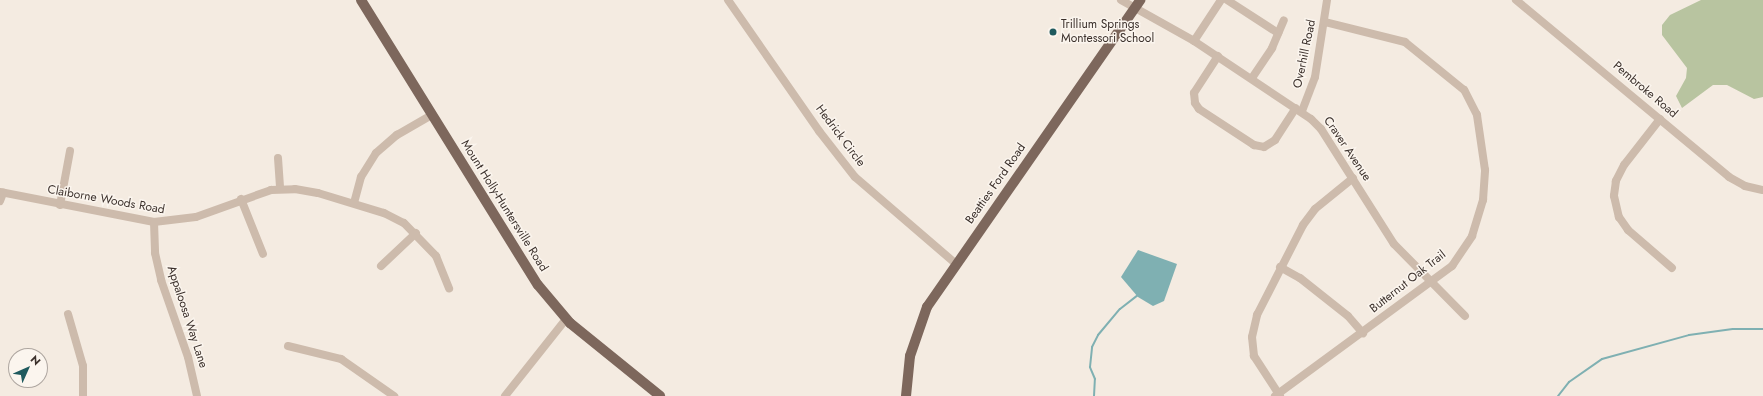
<!DOCTYPE html>
<html>
<head>
<meta charset="utf-8">
<style>
  body { margin:0 }
  #map { position:relative; width:1763px; height:396px; overflow:hidden; background:#f4ebe1; font-family:Jost,sans-serif }
  div>[style] { position:absolute }
  .green>* { inset:0; background:#b8c4a0 }
  .water>* { inset:0; background:#7fb0b2 }
  .stream>* { height:2px; margin:-1px; padding:0 1px; transform-origin:1px; border-radius:1px; background:#7fb0b2 }
  .minor>* { height:8px; margin:-4px; padding:0 4px; transform-origin:4px; border-radius:4px; background:#cdbbac }
  .major>* { height:10px; margin:-5px; padding:0 5px; transform-origin:5px; border-radius:5px; background:#7d675c }
  .dots>* { width:11px; height:11px; translate:-50% -50%; box-sizing:border-box; border:2px solid #fbf5ee; border-radius:50% }
  span { translate:-50% -50%; white-space:nowrap; text-align:center; line-height:1.15; -webkit-text-stroke:3px #fbf5ee; paint-order:stroke }
  .poi-label { font-size:12px; color:#3b302b }
  .left { translate:0 -50%; text-align:left }
  .street-label { font-size:12px; color:#3b302b }
  .north { position:absolute; left:8px; top:348px; width:40px; height:40px; box-sizing:border-box; background:#fbf5ee; border:1px solid #aea6a0; border-radius:50%; rotate:45deg; font-size:11px; font-weight:700; line-height:16px; text-align:center; color:#3b302b }
  .north::after { content:''; display:block; margin:auto; width:14px; height:18px; background:#1f5a5e; clip-path:polygon(50% 0,100% 100%,50% 72%,0 100%) }
</style>
</head>
<body>
<div id="map">
  <div class="green">
    <div style="clip-path:polygon(1701px 0,1763px 0,1763px 97px,1754px 99px,1727px 85px,1713px 85px,1682px 108px,1676px 96px,1686px 78px,1687px 68px,1662px 35px,1662px 25px,1670px 15px)"></div>
  </div>
  <div class="water">
    <div style="clip-path:polygon(1138px 250px,1177px 264px,1164px 301px,1153px 306px,1138px 297px,1121px 277px)"></div>
  </div>
  <div class="stream">
    <div style="left:1094px;top:396px;width:17px;rotate:-87deg"></div>
    <div style="left:1095px;top:379px;width:13px;rotate:-113deg"></div>
    <div style="left:1090px;top:367px;width:20px;rotate:-84deg"></div>
    <div style="left:1092px;top:347px;width:13px;rotate:-63deg"></div>
    <div style="left:1098px;top:335px;width:34px;rotate:-50deg"></div>
    <div style="left:1120px;top:309px;width:23px;rotate:-38deg"></div>
    <div style="left:1558px;top:396px;width:18px;rotate:-52deg"></div>
    <div style="left:1569px;top:382px;width:40px;rotate:-34.9deg"></div>
    <div style="left:1602px;top:359px;width:90px;rotate:-15.4deg"></div>
    <div style="left:1689px;top:335px;width:44px;rotate:-7.8deg"></div>
    <div style="left:1733px;top:329px;width:30px"></div>
  </div>
  <div class="minor">
    <div style="left:728px;top:0;width:160px;rotate:55.2deg"></div>
    <div style="left:819px;top:131px;width:58px;rotate:52deg"></div>
    <div style="left:855px;top:177px;width:133px;rotate:40.7deg"></div>
    <div style="left:1121px;top:0;width:84px;rotate:29.3deg"></div>
    <div style="left:1194px;top:41px;width:141px;rotate:33.7deg"></div>
    <div style="left:1311px;top:119px;width:14px;rotate:45deg"></div>
    <div style="left:1321px;top:129px;width:136px;rotate:57.6deg"></div>
    <div style="left:1394px;top:244px;width:101px;rotate:45.4deg"></div>
    <div style="left:1227px;top:0;width:61px;rotate:32.9deg"></div>
    <div style="left:1516px;top:0;width:277px;rotate:39.7deg"></div>
    <div style="left:1729px;top:177px;width:18px;rotate:29deg"></div>
    <div style="left:1745px;top:186px;width:18px;rotate:13deg"></div>
    <div style="left:1194px;top:41px;width:49px;rotate:-56.6deg"></div>
    <div style="left:1218px;top:56px;width:44px;rotate:123deg"></div>
    <div style="left:1194px;top:93px;width:10px;rotate:84deg"></div>
    <div style="left:1195px;top:103px;width:7px;rotate:56deg"></div>
    <div style="left:1199px;top:109px;width:66px;rotate:33.2deg"></div>
    <div style="left:1254px;top:145px;width:10px;rotate:11deg"></div>
    <div style="left:1264px;top:147px;width:13px;rotate:-32deg"></div>
    <div style="left:1275px;top:140px;width:38px;rotate:-57deg"></div>
    <div style="left:1252px;top:78px;width:36px;rotate:-56deg"></div>
    <div style="left:1272px;top:48px;width:30px;rotate:-67deg"></div>
    <div style="left:1302px;top:111px;width:36px;rotate:-69deg"></div>
    <div style="left:1315px;top:77px;width:78px;rotate:-81.1deg"></div>
    <div style="left:1660px;top:119px;width:58px;rotate:128deg"></div>
    <div style="left:1624px;top:165px;width:18px;rotate:117deg"></div>
    <div style="left:1616px;top:181px;width:15px;rotate:98deg"></div>
    <div style="left:1614px;top:196px;width:22px;rotate:77deg"></div>
    <div style="left:1619px;top:217px;width:16px;rotate:55deg"></div>
    <div style="left:1628px;top:230px;width:58px;rotate:40.8deg"></div>
    <div style="left:278px;top:158px;width:31px;rotate:86deg"></div>
    <div style="left:0;top:192px;width:157px;rotate:11deg"></div>
    <div style="left:154px;top:222px;width:42px;rotate:-6.8deg"></div>
    <div style="left:196px;top:217px;width:80px;rotate:-19.8deg"></div>
    <div style="left:271px;top:190px;width:24px;rotate:-2deg"></div>
    <div style="left:295px;top:189px;width:23px;rotate:10deg"></div>
    <div style="left:318px;top:193px;width:69px;rotate:16.9deg"></div>
    <div style="left:384px;top:213px;width:22px;rotate:27deg"></div>
    <div style="left:404px;top:223px;width:46px;rotate:45.9deg"></div>
    <div style="left:436px;top:256px;width:35px;rotate:68deg"></div>
    <div style="left:241px;top:199px;width:59px;rotate:68.2deg"></div>
    <div style="left:0;top:201px;width:9px;rotate:-69deg"></div>
    <div style="left:354px;top:203px;width:27px;rotate:-75deg"></div>
    <div style="left:361px;top:177px;width:28px;rotate:-58deg"></div>
    <div style="left:376px;top:153px;width:28px;rotate:-41deg"></div>
    <div style="left:397px;top:135px;width:39px;rotate:-30deg"></div>
    <div style="left:60px;top:205px;width:55px;rotate:-79.5deg"></div>
    <div style="left:154px;top:222px;width:31px;rotate:88deg"></div>
    <div style="left:155px;top:253px;width:28px;rotate:77deg"></div>
    <div style="left:161px;top:280px;width:82px;rotate:70.7deg"></div>
    <div style="left:188px;top:357px;width:40px;rotate:77deg"></div>
    <div style="left:381px;top:266px;width:48px;rotate:-43.3deg"></div>
    <div style="left:1280px;top:267px;width:23px;rotate:29deg"></div>
    <div style="left:1300px;top:278px;width:61px;rotate:38.4deg"></div>
    <div style="left:1348px;top:316px;width:23px;rotate:49deg"></div>
    <div style="left:68px;top:314px;width:54px;rotate:73.9deg"></div>
    <div style="left:83px;top:366px;width:30px;rotate:90deg"></div>
    <div style="left:288px;top:346px;width:55px;rotate:13.8deg"></div>
    <div style="left:341px;top:359px;width:65px;rotate:34.9deg"></div>
    <div style="left:505px;top:396px;width:98px;rotate:-51.6deg"></div>
    <div style="left:1275px;top:396px;width:220px;rotate:-36.3deg"></div>
    <div style="left:1452px;top:266px;width:36px;rotate:-56deg"></div>
    <div style="left:1472px;top:236px;width:38px;rotate:-73deg"></div>
    <div style="left:1483px;top:200px;width:30px;rotate:-86deg"></div>
    <div style="left:1485px;top:170px;width:56px;rotate:-98.3deg"></div>
    <div style="left:1477px;top:115px;width:28px;rotate:-117deg"></div>
    <div style="left:1464px;top:90px;width:76px;rotate:-140.9deg"></div>
    <div style="left:1405px;top:42px;width:82px;rotate:-166deg"></div>
    <div style="left:1280px;top:396px;width:48px;rotate:-123deg"></div>
    <div style="left:1254px;top:356px;width:19px;rotate:-96deg"></div>
    <div style="left:1252px;top:337px;width:23px;rotate:-77deg"></div>
    <div style="left:1257px;top:315px;width:101px;rotate:-62.9deg"></div>
    <div style="left:1303px;top:225px;width:20px;rotate:-53deg"></div>
    <div style="left:1315px;top:209px;width:49px;rotate:-39.2deg"></div>
  </div>
  <div class="major">
    <div style="left:361px;top:0;width:335px;rotate:58.2deg"></div>
    <div style="left:538px;top:285px;width:50px;rotate:49.9deg"></div>
    <div style="left:570px;top:323px;width:116px;rotate:39deg"></div>
    <div style="left:906px;top:396px;width:40px;rotate:-84.3deg"></div>
    <div style="left:910px;top:356px;width:52px;rotate:-70.9deg"></div>
    <div style="left:927px;top:307px;width:374px;rotate:-55.2deg"></div>
  </div>
  <div class="dots">
    <div style="left:1053px;top:32px;background:#1f5a5e"></div>
  </div>
  <div class="poi-label">
    <span class="left" style="left:1061px;top:32px">Trillium Springs<br>Montessori School</span>
  </div>
  <div class="street-label">
    <span style="left:1305px;top:54px;rotate:-78deg">Overhill Road</span>
    <span style="left:1645px;top:90px;rotate:40deg">Pembroke Road</span>
    <span style="left:840px;top:136px;rotate:53deg">Hedrick Circle</span>
    <span style="left:1347px;top:149px;rotate:56deg">Craver Avenue</span>
    <span style="left:996px;top:184px;rotate:-55deg">Beatties Ford Road</span>
    <span style="left:106px;top:200px;rotate:10deg">Claiborne Woods Road</span>
    <span style="left:504px;top:206px;rotate:58deg">Mount Holly-Huntersville Road</span>
    <span style="left:1408px;top:282px;rotate:-38deg">Butternut Oak Trail</span>
    <span style="left:187px;top:317px;rotate:72deg">Appaloosa Way Lane</span>
  </div>
  <div class="north">N</div>
</div>
</body>
</html>
